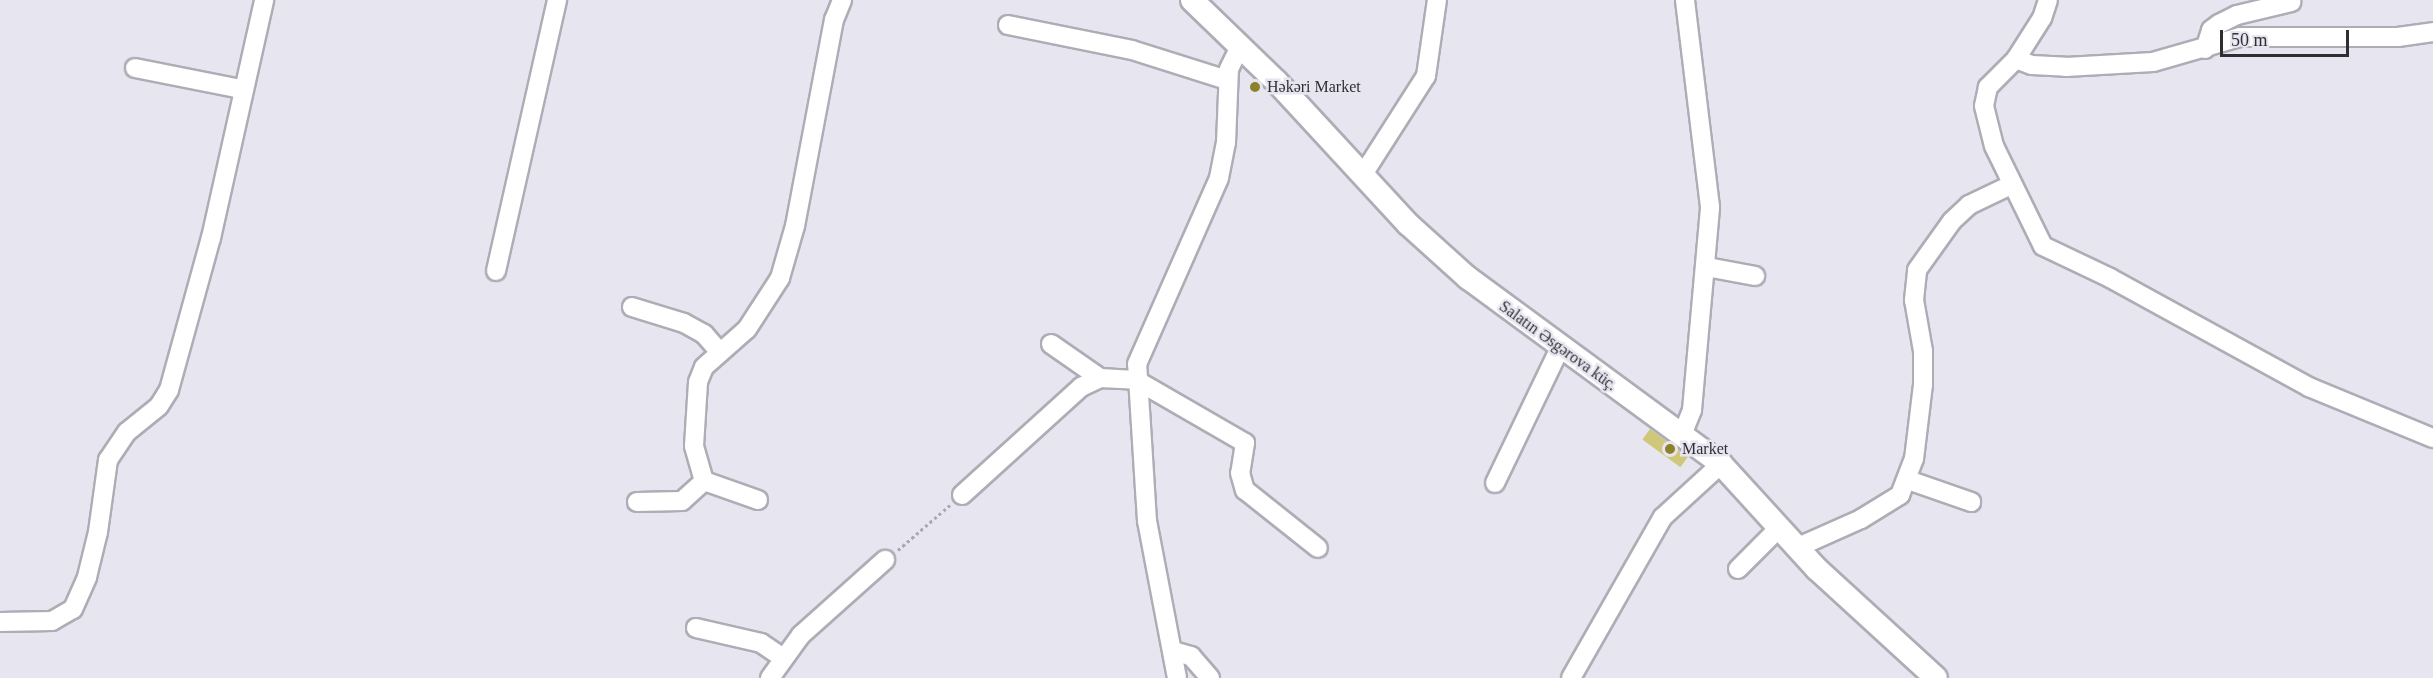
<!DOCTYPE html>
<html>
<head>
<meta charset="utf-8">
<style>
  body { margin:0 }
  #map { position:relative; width:2433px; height:678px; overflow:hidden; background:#e7e6f0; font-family:Georgia,serif }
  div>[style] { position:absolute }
  .building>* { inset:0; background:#cfc87b; transform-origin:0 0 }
  .path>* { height:3px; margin-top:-1.5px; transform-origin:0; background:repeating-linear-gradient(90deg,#aaa9b1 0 3px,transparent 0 6px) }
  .roads { filter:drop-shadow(2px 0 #adadb6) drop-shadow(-2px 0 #adadb6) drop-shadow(0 2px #adadb6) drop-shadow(0 -2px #adadb6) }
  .minor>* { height:18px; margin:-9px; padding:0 9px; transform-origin:9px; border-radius:9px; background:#fff }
  .tertiary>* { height:22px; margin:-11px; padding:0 11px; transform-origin:11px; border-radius:11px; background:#fff }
  .dots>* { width:16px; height:16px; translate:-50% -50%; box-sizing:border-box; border:3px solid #e7e6f0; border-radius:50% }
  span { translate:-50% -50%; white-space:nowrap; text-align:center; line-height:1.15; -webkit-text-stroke:5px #e7e6f0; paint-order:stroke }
  .poi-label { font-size:16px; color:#2f2f33 }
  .left { translate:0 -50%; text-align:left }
  .street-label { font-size:16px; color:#2f2f33 }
  .scale { position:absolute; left:2220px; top:30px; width:129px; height:27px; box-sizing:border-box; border:3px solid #2f2f33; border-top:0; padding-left:8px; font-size:18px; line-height:21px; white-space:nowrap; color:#2f2f33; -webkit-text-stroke:4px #e7e6f0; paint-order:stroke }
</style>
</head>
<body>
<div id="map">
  <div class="building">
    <div style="left:1650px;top:429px;width:47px;height:13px;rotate:36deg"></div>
  </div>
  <div class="path">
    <div style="left:898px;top:550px;width:69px;rotate:-40.9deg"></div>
  </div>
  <div class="roads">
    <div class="minor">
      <div style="left:2048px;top:0;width:19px;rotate:108deg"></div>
      <div style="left:2042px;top:18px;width:49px;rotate:122.4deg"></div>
      <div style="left:2016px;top:59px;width:40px;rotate:135deg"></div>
      <div style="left:1988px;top:87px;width:19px;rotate:102deg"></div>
      <div style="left:1984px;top:106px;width:41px;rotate:76deg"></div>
      <div style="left:1994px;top:146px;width:111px;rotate:63.9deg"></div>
      <div style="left:2043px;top:246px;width:74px;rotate:25.5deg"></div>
      <div style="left:2110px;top:278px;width:227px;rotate:28.7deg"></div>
      <div style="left:2309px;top:387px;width:134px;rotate:22.4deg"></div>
      <div style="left:1008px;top:25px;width:126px;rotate:11.4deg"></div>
      <div style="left:1132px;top:50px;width:100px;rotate:17.5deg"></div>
      <div style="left:2205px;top:49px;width:20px;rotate:-72deg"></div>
      <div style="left:2211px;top:30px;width:10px;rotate:-37deg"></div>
      <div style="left:2219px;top:24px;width:20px;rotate:-27deg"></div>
      <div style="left:2237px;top:15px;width:56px;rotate:-13.5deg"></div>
      <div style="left:2016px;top:59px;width:17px;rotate:21deg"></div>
      <div style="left:2032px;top:65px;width:34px;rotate:3deg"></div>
      <div style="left:2066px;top:67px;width:87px;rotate:-3.3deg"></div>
      <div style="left:2153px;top:62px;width:91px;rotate:-16deg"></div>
      <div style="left:2240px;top:37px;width:158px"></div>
      <div style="left:2398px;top:37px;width:35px;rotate:-8deg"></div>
      <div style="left:135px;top:68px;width:108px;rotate:11.2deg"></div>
      <div style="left:1362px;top:176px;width:119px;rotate:-57.4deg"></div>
      <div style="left:1426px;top:76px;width:77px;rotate:-81.8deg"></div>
      <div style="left:1707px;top:267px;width:49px;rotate:10.6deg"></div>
      <div style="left:496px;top:271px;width:278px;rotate:-77.3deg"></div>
      <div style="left:632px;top:307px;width:54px;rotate:17.1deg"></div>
      <div style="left:684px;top:323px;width:23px;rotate:29deg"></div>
      <div style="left:704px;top:334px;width:23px;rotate:49deg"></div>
      <div style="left:1051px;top:344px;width:60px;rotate:34.8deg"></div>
      <div style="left:1682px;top:435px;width:27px;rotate:-68deg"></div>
      <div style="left:1692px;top:410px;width:204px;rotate:-84.9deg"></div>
      <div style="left:1710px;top:207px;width:209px;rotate:-96.9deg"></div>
      <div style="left:1908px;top:480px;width:67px;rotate:19.2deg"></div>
      <div style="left:1495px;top:483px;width:150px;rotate:-64.3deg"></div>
      <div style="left:962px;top:495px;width:161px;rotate:-42.2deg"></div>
      <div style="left:1081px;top:387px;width:21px;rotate:-25deg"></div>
      <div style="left:1100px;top:378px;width:36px;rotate:3deg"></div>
      <div style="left:1136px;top:380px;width:126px;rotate:30deg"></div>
      <div style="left:1245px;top:443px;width:30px;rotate:99deg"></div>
      <div style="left:1240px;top:473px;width:18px;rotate:74deg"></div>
      <div style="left:1245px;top:490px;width:93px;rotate:38.5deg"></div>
      <div style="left:758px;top:500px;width:57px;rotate:-160.6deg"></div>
      <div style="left:704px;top:481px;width:36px;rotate:-106deg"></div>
      <div style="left:694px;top:446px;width:64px;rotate:-86.4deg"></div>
      <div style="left:698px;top:382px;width:16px;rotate:-68deg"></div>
      <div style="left:704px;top:367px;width:57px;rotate:-41.5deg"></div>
      <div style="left:747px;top:329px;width:61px;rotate:-57.1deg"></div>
      <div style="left:780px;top:278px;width:54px;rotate:-73.9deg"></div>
      <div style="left:795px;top:226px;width:210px;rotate:-79.3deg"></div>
      <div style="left:834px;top:20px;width:22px;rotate:-68deg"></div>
      <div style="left:637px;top:502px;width:45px;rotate:-1.3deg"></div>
      <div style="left:682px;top:501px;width:30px;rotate:-42deg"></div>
      <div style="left:1796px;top:548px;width:71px;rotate:-24deg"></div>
      <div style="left:1861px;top:519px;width:46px;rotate:-31.6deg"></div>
      <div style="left:1900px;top:495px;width:39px;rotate:-69deg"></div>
      <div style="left:1914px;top:459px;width:75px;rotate:-83.1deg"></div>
      <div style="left:1923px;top:385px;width:34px;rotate:-90deg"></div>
      <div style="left:1923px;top:351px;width:52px;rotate:-100deg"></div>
      <div style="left:1914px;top:300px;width:30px;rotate:-84deg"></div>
      <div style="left:1917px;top:270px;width:60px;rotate:-54.5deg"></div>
      <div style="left:1952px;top:221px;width:23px;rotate:-43deg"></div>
      <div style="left:1969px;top:205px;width:47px;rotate:-25.5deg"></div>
      <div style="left:1738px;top:569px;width:57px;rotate:-45deg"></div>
      <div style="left:0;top:622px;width:52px;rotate:-1.1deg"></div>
      <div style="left:52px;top:621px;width:24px;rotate:-30deg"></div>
      <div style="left:73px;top:609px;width:35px;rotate:-66deg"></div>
      <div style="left:87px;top:577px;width:46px;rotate:-76.3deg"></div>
      <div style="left:98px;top:532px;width:73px;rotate:-82.1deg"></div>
      <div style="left:108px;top:460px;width:34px;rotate:-56deg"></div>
      <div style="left:127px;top:432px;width:41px;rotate:-39.1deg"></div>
      <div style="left:159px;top:406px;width:19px;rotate:-58deg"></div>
      <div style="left:169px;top:390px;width:158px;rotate:-74.6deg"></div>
      <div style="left:211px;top:238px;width:244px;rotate:-77.4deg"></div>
      <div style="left:696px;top:628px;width:67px;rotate:13deg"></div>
      <div style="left:761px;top:643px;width:25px;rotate:34deg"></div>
      <div style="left:1173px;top:651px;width:19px;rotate:16deg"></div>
      <div style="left:1191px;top:656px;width:29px;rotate:49deg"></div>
      <div style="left:770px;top:678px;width:53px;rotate:-54.2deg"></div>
      <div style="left:801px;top:635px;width:113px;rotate:-41.8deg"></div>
      <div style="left:1177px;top:678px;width:160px;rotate:-100.8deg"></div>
      <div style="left:1147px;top:521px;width:157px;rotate:-93.6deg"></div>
      <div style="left:1137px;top:364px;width:203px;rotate:-66.2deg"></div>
      <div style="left:1219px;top:178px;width:36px;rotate:-79deg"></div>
      <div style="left:1226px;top:143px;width:74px;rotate:-87.7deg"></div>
      <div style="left:1229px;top:69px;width:25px;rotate:-64deg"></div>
      <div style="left:1571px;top:678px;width:185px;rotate:-60.3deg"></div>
      <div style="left:1663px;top:517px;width:79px;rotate:-42.4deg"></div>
    </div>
    <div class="tertiary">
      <div style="left:1192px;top:0;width:118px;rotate:44deg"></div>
      <div style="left:1277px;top:82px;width:193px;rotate:47.3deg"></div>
      <div style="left:1408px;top:224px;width:81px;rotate:42deg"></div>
      <div style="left:1468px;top:278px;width:314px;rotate:36.3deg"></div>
      <div style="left:1721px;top:464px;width:142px;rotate:47.6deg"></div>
      <div style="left:1817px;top:569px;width:161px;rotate:42.5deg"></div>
    </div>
  </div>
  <div class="dots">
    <div style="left:1255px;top:87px;background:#8b822a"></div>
    <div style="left:1670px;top:449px;background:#8b822a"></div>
  </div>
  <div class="poi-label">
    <span class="left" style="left:1267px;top:87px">Həkəri Market</span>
    <span class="left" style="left:1682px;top:449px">Market</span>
  </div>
  <div class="street-label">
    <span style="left:1558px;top:346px;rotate:36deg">Salatın Əsgərova küç.</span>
  </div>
  <div class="scale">50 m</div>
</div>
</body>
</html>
